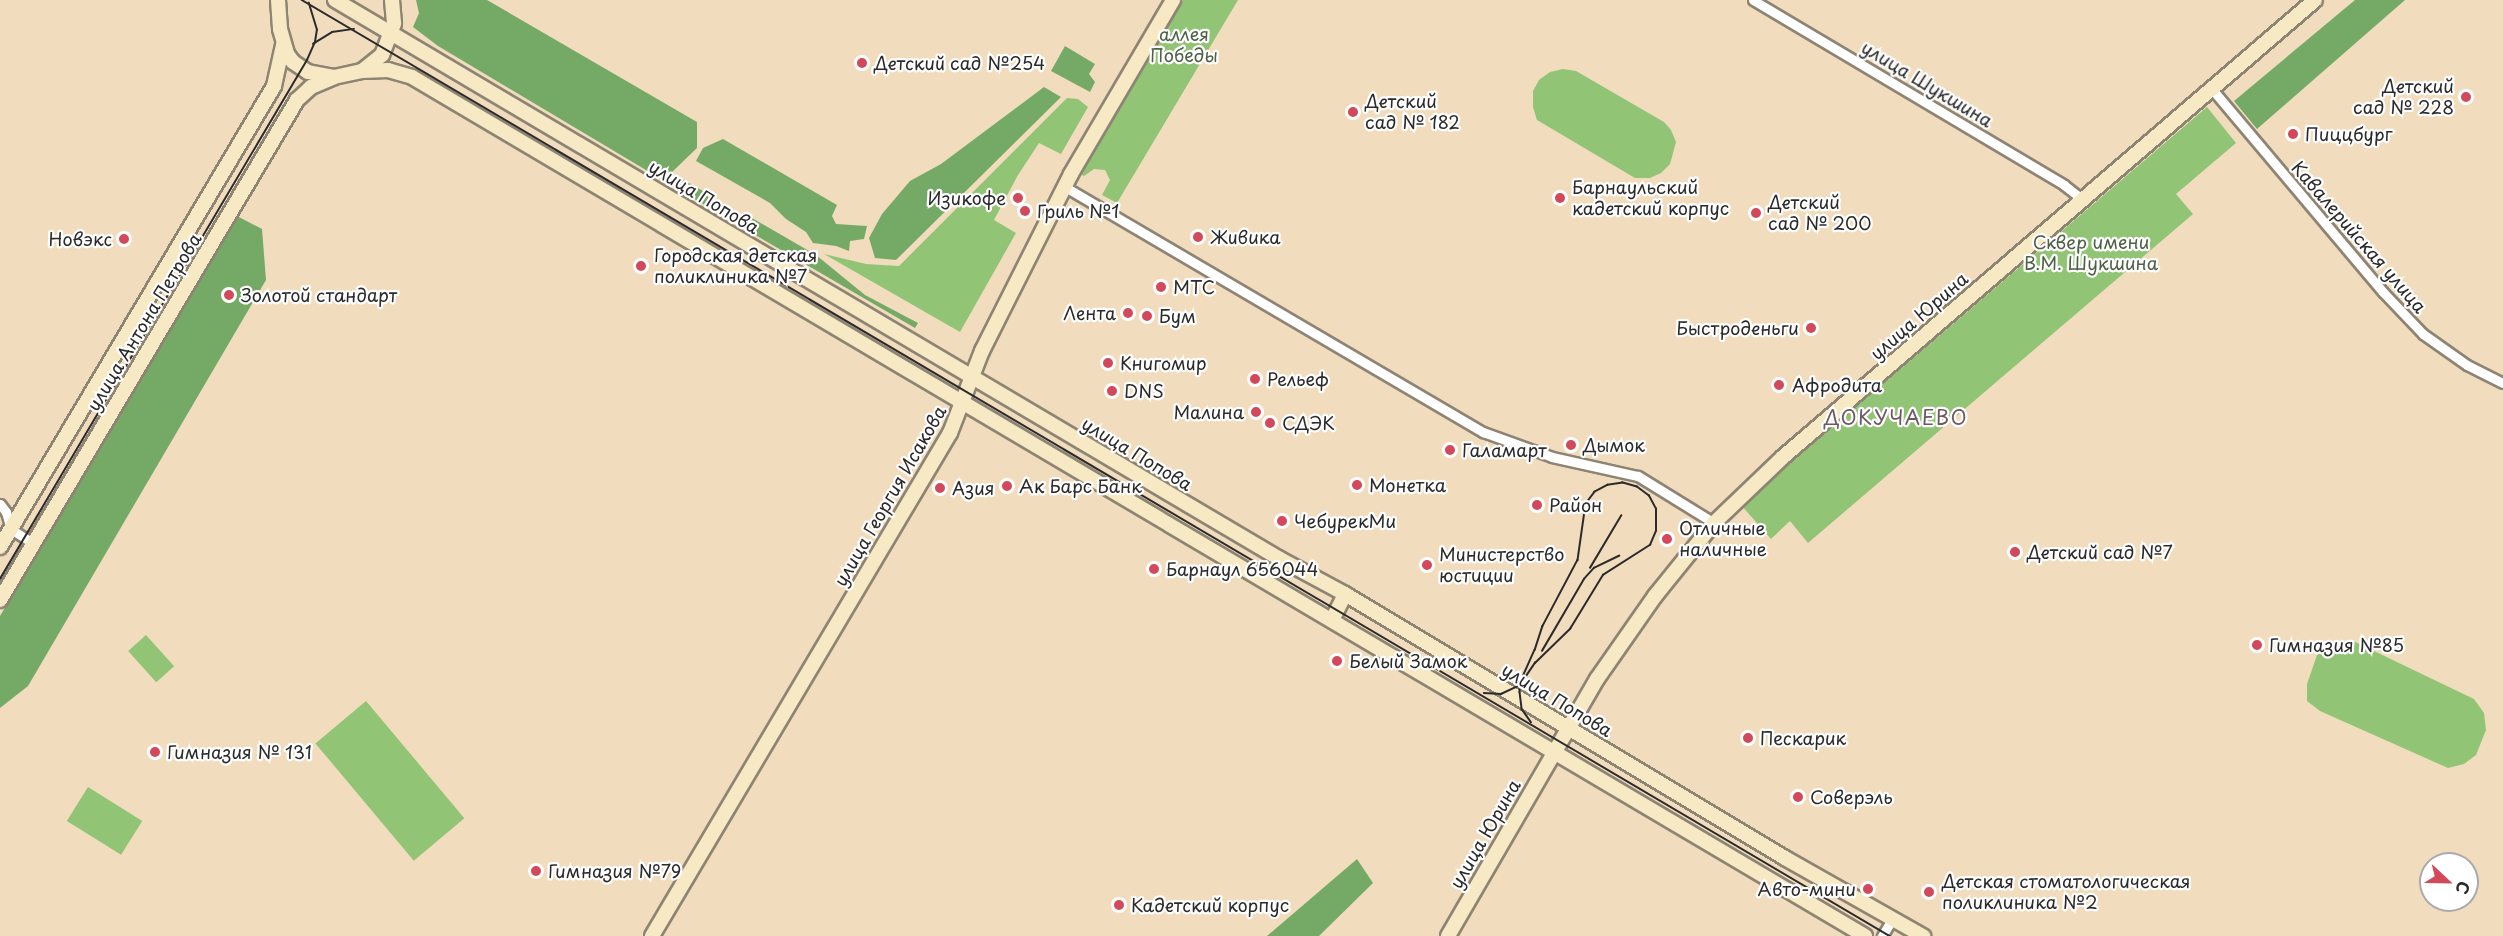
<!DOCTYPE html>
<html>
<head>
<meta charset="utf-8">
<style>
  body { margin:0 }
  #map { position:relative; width:2503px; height:936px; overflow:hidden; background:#f1ddbe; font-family:"Playpen Sans",sans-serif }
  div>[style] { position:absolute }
  .green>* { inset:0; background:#91c475; transform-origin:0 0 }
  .forest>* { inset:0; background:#74aa66 }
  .roads { filter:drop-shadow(2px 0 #8e8474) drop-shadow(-2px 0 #8e8474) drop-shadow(0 2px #8e8474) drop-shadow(0 -2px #8e8474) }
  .street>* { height:9px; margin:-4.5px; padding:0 4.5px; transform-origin:4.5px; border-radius:4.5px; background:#fff }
  .secondary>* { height:14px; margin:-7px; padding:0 7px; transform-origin:7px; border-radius:7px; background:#f6e9c3 }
  .tram>* { height:1.5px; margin:-0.75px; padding:0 0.75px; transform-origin:0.75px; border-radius:0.75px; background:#2b2b2b }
  .dots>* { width:16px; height:16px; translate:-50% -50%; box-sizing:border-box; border:3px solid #fff; border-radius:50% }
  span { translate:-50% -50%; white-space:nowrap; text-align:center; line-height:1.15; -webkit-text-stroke:4.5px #fff; paint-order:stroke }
  .park-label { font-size:18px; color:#4f6145 }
  .poi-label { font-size:18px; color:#2b2b2b }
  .left { translate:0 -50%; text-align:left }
  .right { translate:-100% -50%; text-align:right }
  .street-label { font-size:18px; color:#2b2b2b }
  .neighbourhood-label { font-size:20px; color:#6e5862; letter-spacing:1.5px }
  .north { position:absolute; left:2419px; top:852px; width:60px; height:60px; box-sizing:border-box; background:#fff; border:2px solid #aaa; border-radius:50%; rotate:112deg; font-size:16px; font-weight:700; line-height:24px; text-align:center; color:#2b2b2b }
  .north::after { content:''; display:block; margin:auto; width:21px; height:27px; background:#d1495b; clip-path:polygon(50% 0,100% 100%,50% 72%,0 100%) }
</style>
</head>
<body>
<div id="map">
  <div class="green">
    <div style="clip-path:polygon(1183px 0,1238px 0,1117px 203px,1102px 195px,1110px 180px,1105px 170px,1094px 169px,1084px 176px,1080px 174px)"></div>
    <div style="clip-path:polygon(1563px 69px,1576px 71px,1664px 122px,1671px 130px,1676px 142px,1670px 164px,1661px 173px,1650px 178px,1635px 178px,1537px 120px,1533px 107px,1533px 91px,1539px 80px,1550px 72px)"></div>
    <div style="clip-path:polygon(1067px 98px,1078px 99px,1088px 107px,1061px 154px,1039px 143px,1018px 175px,994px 220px,1016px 233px,960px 332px,824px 254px,866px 264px,899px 266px)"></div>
    <div style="clip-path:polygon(2207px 107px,2236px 143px,2176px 194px,2193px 214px,1808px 543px,1790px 521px,1771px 539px,1741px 505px)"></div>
    <div style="left:146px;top:635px;width:42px;height:24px;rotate:48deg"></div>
    <div style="clip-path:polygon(2351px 640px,2474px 699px,2484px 713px,2486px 730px,2476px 755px,2464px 764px,2448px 768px,2320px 711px,2307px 701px,2307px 684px,2317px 655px,2332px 643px)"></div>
    <div style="left:366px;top:701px;width:153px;height:66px;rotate:50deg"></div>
    <div style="left:88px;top:787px;width:64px;height:40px;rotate:32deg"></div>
  </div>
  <div class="forest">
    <div style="clip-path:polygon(416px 0,487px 0,697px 122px,697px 148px,671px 173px,703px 191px,715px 205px,708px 207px,438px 46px,413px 27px,419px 13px)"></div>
    <div style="clip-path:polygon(2355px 0,2405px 0,2257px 129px,2234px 101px)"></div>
    <div style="clip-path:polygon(1065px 46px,1095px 64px,1089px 74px,1095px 82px,1090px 92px,1051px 71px)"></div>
    <div style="clip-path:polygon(1044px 87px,1061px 97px,896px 260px,875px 258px,869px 238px,882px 214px,910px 181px,941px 164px)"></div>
    <div style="clip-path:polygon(723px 139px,837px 205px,832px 216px,836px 224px,867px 226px,864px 239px,850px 241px,849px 251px,836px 246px,813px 243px,806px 232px,786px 219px,770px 203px,696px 161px,703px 148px)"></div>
    <div style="clip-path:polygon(237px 216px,262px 229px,266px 280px,28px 686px,0 708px,0 616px)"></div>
    <div style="clip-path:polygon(752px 218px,816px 255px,865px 295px,918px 323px,915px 328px,745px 229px)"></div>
    <div style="clip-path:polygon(1357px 859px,1373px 883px,1319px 936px,1267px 936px)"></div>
  </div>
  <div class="roads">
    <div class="street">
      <div style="left:1753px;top:0;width:362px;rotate:30.7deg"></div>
      <div style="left:2064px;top:185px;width:24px;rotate:38deg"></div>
      <div style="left:2212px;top:89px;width:265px;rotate:49.9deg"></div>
      <div style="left:2383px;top:292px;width:58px;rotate:46.4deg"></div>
      <div style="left:2423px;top:334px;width:54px;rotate:35.2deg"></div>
      <div style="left:2467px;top:365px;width:40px;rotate:26.6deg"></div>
      <div style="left:1065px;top:187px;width:485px;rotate:30.4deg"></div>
      <div style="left:1483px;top:432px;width:73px;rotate:19.9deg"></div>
      <div style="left:1552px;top:457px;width:88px;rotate:12.5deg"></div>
      <div style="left:1638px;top:476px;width:89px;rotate:31.7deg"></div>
      <div style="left:0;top:504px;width:10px;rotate:53deg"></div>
      <div style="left:6px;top:512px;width:18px;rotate:74deg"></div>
      <div style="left:11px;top:529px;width:27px;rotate:33deg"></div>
      <div style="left:1882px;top:936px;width:21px;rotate:-59deg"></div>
    </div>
    <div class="secondary">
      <div style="left:278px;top:0;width:29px;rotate:86deg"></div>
      <div style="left:280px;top:29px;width:26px;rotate:74deg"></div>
      <div style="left:287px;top:54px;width:10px;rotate:53deg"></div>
      <div style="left:293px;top:62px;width:18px;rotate:34deg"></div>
      <div style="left:308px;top:72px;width:26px;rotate:11deg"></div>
      <div style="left:334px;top:77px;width:29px;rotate:-12deg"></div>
      <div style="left:362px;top:71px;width:26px;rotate:-39deg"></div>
      <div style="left:382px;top:55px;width:34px;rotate:-69deg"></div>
      <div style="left:394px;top:23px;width:23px;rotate:-95deg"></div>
      <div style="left:335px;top:0;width:1098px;rotate:30.61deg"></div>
      <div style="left:1280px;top:559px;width:74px;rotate:28.3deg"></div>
      <div style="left:1345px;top:594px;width:513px;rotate:30.96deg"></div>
      <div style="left:1785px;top:858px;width:159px;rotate:29.5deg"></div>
      <div style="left:362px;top:71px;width:26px;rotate:-2deg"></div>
      <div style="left:388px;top:70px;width:25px;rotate:16deg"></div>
      <div style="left:412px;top:77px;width:1688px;rotate:30.59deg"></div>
      <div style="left:0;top:547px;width:536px;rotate:-59.27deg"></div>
      <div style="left:274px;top:86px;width:42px;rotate:-77.6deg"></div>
      <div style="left:0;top:600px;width:582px;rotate:-59.29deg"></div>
      <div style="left:297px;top:100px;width:19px;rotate:-43deg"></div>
      <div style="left:311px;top:87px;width:25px;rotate:-23deg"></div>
      <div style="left:1332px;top:620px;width:29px;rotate:-63deg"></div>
      <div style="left:652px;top:936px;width:585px;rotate:-59.36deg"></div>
      <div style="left:950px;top:433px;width:88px;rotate:-68.7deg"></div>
      <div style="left:982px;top:351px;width:198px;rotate:-63.3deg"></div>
      <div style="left:1071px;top:174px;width:202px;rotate:-59.6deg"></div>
      <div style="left:1448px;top:936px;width:297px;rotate:-59.9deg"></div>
      <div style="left:1597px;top:679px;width:101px;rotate:-55.1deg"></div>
      <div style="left:1655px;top:596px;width:94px;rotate:-51.1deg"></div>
      <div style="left:1714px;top:523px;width:95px;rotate:-43.7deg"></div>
      <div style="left:1783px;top:457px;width:701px;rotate:-40.66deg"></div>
    </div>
  </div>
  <div class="tram">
    <div style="left:302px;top:0;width:1843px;rotate:30.52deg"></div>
    <div style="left:313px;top:44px;width:22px;rotate:-32deg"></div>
    <div style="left:332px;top:32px;width:22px;rotate:-8deg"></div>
    <div style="left:1590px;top:568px;width:61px;rotate:-59.2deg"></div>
    <div style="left:0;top:579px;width:603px;rotate:-59.39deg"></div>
    <div style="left:307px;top:60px;width:20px;rotate:-66deg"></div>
    <div style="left:315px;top:42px;width:12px;rotate:-81deg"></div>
    <div style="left:317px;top:30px;width:28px;rotate:-107deg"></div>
    <div style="left:1542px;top:651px;width:83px;rotate:-59.7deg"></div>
    <div style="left:1584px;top:579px;width:15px;rotate:-48deg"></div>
    <div style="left:1594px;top:568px;width:28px;rotate:-26deg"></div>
    <div style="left:1484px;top:693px;width:17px;rotate:3deg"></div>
    <div style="left:1501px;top:694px;width:21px;rotate:-25deg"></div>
    <div style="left:1520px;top:685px;width:27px;rotate:-56deg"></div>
    <div style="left:1535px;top:663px;width:49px;rotate:-44.2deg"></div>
    <div style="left:1570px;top:629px;width:63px;rotate:-58.6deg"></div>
    <div style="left:1603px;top:575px;width:56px;rotate:-32.6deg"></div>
    <div style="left:1650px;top:545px;width:15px;rotate:-67deg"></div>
    <div style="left:1656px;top:531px;width:22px;rotate:-90deg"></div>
    <div style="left:1656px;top:509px;width:15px;rotate:-118deg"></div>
    <div style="left:1649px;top:496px;width:15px;rotate:-143deg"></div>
    <div style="left:1637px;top:487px;width:15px;rotate:-164deg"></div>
    <div style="left:1623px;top:483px;width:15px;rotate:172deg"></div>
    <div style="left:1608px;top:485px;width:15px;rotate:152deg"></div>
    <div style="left:1595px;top:492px;width:15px;rotate:127deg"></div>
    <div style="left:1586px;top:504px;width:57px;rotate:98.1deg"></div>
    <div style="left:1578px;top:560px;width:75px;rotate:117.9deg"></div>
    <div style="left:1543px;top:626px;width:25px;rotate:108deg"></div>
    <div style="left:1535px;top:650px;width:32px;rotate:114deg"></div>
    <div style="left:1522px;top:679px;width:6px;rotate:108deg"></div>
    <div style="left:1520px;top:685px;width:7px;rotate:90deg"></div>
    <div style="left:1520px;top:692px;width:17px;rotate:83deg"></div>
    <div style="left:1522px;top:709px;width:16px;rotate:55deg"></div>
  </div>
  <div class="dots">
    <div style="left:862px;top:63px;background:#d1495b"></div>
    <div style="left:2466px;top:97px;background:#d1495b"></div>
    <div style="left:1353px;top:112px;background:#d1495b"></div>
    <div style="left:2293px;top:134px;background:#d1495b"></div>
    <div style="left:1018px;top:198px;background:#d1495b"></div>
    <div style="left:1560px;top:198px;background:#d1495b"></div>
    <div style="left:1025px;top:211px;background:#d1495b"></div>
    <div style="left:1756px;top:213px;background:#d1495b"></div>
    <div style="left:1198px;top:237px;background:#d1495b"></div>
    <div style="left:124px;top:239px;background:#d1495b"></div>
    <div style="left:641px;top:266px;background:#d1495b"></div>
    <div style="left:1161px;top:287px;background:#d1495b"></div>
    <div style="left:229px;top:295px;background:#d1495b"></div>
    <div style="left:1128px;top:313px;background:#d1495b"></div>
    <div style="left:1147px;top:316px;background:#d1495b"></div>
    <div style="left:1811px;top:328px;background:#d1495b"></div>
    <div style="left:1108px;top:363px;background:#d1495b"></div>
    <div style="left:1255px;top:379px;background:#d1495b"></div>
    <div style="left:1779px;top:385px;background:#d1495b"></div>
    <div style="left:1112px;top:391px;background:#d1495b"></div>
    <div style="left:1256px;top:412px;background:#d1495b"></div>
    <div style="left:1270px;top:423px;background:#d1495b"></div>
    <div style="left:1571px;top:445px;background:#d1495b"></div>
    <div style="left:1450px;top:450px;background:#d1495b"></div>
    <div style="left:1357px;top:485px;background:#d1495b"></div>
    <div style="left:1007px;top:486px;background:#d1495b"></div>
    <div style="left:940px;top:488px;background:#d1495b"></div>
    <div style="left:1537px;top:505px;background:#d1495b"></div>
    <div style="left:1282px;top:521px;background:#d1495b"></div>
    <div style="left:1667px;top:539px;background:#d1495b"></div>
    <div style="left:2015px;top:552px;background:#d1495b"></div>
    <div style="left:1427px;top:565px;background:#d1495b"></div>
    <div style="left:1154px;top:569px;background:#d1495b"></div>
    <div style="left:2257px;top:645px;background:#d1495b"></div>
    <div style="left:1337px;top:661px;background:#d1495b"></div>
    <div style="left:1748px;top:738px;background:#d1495b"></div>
    <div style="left:155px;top:752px;background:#d1495b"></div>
    <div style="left:1798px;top:797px;background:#d1495b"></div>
    <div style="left:536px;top:871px;background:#d1495b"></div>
    <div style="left:1868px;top:889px;background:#d1495b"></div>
    <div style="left:1929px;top:892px;background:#d1495b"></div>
    <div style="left:1119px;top:905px;background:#d1495b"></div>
  </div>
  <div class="park-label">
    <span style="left:1184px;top:45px">аллея<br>Победы</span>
    <span style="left:2091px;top:253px">Сквер имени<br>В.М. Шукшина</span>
  </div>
  <div class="poi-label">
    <span class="left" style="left:874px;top:63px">Детский сад №254</span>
    <span class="right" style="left:2454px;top:97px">Детский<br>сад № 228</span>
    <span class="left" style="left:1365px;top:112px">Детский<br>сад № 182</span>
    <span class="left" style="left:2305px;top:134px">Пиццбург</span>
    <span class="left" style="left:1572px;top:198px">Барнаульский<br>кадетский корпус</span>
    <span class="right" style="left:1006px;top:198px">Изикофе</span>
    <span class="left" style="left:1768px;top:213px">Детский<br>сад № 200</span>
    <span class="left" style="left:1037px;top:211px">Гриль №1</span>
    <span class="left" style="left:1210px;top:237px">Живика</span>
    <span class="right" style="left:112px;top:239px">Новэкс</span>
    <span class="left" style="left:654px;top:266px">Городская детская<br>поликлиника №7</span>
    <span class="left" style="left:1173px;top:287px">МТС</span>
    <span class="left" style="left:241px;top:295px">Золотой стандарт</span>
    <span class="right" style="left:1116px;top:313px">Лента</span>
    <span class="left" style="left:1159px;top:316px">Бум</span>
    <span class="right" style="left:1799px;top:328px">Быстроденьги</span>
    <span class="left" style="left:1120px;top:363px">Книгомир</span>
    <span class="left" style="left:1267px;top:379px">Рельеф</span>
    <span class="left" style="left:1792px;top:385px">Афродита</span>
    <span class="left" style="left:1124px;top:391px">DNS</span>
    <span class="right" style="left:1244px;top:412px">Малина</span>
    <span class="left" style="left:1282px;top:423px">СДЭК</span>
    <span class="left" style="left:1583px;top:445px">Дымок</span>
    <span class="left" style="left:1462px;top:450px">Галамарт</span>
    <span class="left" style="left:1369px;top:485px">Монетка</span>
    <span class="left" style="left:1019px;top:486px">Ак Барс Банк</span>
    <span class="left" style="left:952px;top:488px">Азия</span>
    <span class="left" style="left:1549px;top:505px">Район</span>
    <span class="left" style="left:1294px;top:521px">ЧебурекМи</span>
    <span class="left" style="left:1679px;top:539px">Отличные<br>наличные</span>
    <span class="left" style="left:2027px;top:552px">Детский сад №7</span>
    <span class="left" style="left:1439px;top:565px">Министерство<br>юстиции</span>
    <span class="left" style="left:1166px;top:569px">Барнаул 656044</span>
    <span class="left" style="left:2269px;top:645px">Гимназия №85</span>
    <span class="left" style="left:1349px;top:661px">Белый Замок</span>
    <span class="left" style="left:1760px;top:738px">Пескарик</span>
    <span class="left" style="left:167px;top:752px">Гимназия № 131</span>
    <span class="left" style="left:1810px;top:797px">Соверэль</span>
    <span class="left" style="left:548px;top:871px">Гимназия №79</span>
    <span class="left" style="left:1942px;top:892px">Детская стоматологическая<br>поликлиника №2</span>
    <span class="right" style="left:1856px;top:889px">Авто-мини</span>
    <span class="left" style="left:1131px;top:905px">Кадетский корпус</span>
  </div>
  <div class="street-label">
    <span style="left:1927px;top:84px;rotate:31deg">улица Шукшина</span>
    <span style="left:704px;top:197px;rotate:31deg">улица Попова</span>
    <span style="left:2359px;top:237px;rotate:49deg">Кавалерийская улица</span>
    <span style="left:1919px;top:316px;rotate:-41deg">улица Юрина</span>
    <span style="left:144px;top:322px;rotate:-59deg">улица Антона Петрова</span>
    <span style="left:1137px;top:454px;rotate:31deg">улица Попова</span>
    <span style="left:890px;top:496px;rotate:-60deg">улица Георгия Исакова</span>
    <span style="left:1557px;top:700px;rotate:31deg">улица Попова</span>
    <span style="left:1485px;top:834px;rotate:-60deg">улица Юрина</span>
  </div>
  <div class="neighbourhood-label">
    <span style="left:1896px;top:417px">ДОКУЧАЕВО</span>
  </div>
  <div class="north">С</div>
</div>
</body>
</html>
